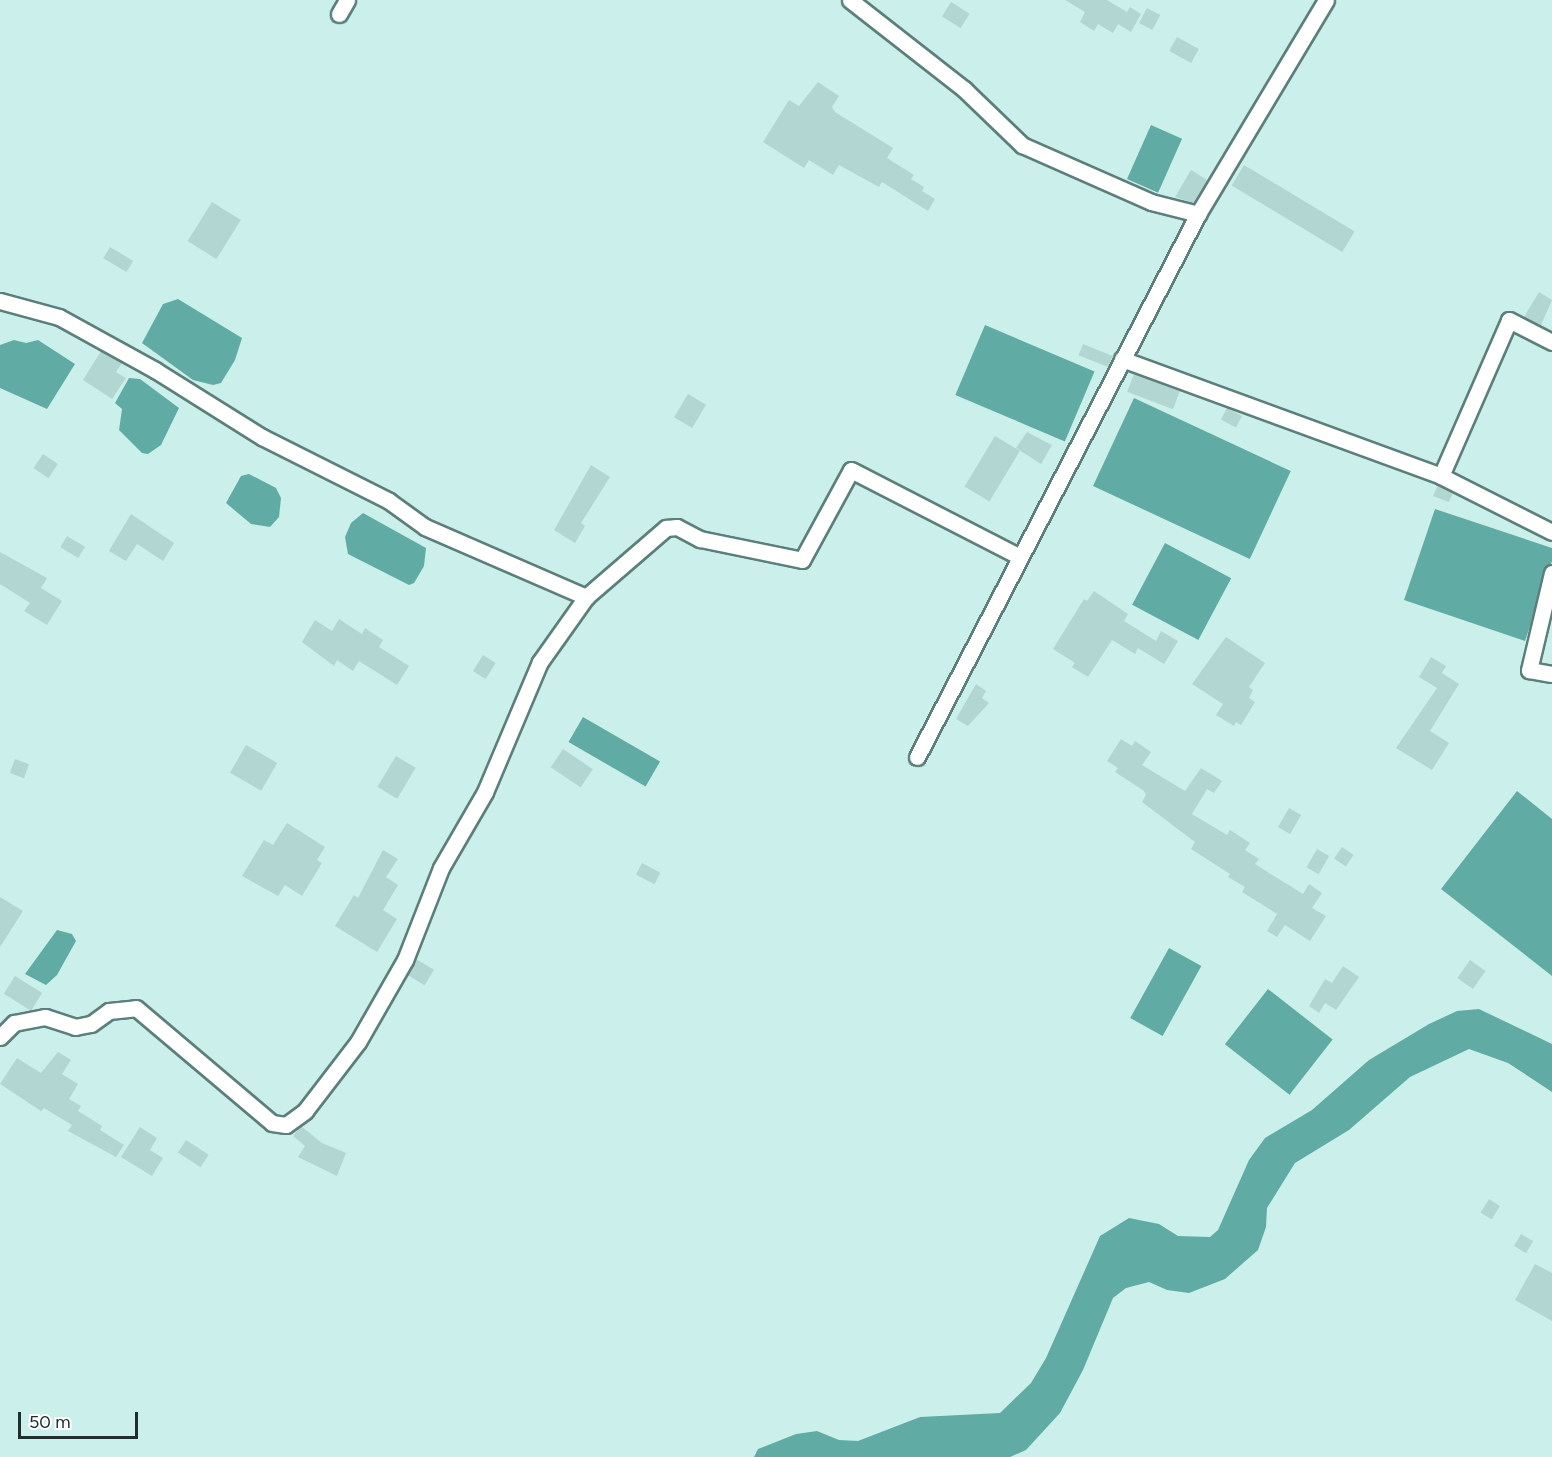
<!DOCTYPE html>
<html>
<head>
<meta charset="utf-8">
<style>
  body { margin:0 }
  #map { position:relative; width:1552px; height:1457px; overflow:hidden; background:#cbf0eb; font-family:Figtree,sans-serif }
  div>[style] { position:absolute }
  .water>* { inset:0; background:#60aca5; transform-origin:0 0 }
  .building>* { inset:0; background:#b2d6d2; transform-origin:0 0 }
  .roads { filter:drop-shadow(2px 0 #5d7f7b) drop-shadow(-2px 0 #5d7f7b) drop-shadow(0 2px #5d7f7b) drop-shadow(0 -2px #5d7f7b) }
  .minor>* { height:15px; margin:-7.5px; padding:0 7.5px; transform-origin:7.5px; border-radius:7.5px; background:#fff }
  span { translate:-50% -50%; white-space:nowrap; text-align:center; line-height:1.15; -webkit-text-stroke:4.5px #fff; paint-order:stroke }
  .scale { position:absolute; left:18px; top:1412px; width:120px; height:27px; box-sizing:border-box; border:3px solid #202e2d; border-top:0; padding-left:8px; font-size:18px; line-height:21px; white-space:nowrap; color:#202e2d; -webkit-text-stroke:4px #fff; paint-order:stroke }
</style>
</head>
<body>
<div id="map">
  <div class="water">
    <div style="left:1151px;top:125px;width:34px;height:59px;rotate:24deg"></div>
    <div style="clip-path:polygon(178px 299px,242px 338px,235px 360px,221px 383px,213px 385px,193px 380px,142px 343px,163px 304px)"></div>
    <div style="left:985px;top:325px;width:119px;height:76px;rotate:23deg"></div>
    <div style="clip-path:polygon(14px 340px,26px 343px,38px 340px,75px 364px,47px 409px,0 388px,0 345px)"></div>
    <div style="clip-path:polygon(129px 378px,140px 379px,179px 408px,161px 445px,148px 454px,142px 453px,119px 430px,122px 409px,115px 403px)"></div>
    <div style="left:1134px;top:398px;width:173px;height:97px;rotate:25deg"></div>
    <div style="clip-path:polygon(249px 474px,276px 488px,281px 498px,279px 517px,270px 527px,251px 524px,226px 503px,241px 476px)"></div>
    <div style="clip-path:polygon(1435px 509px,1552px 548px,1552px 561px,1525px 641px,1404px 600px)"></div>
    <div style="clip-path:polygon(363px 513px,426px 548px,424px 566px,414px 583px,409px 585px,348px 554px,345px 537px,351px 523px)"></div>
    <div style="left:1165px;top:543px;width:75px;height:70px;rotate:28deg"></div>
    <div style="left:583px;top:717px;width:89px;height:29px;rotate:30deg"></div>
    <div style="clip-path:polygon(1517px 791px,1552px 819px,1552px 976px,1441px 889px)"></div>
    <div style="clip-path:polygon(57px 930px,72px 934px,76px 941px,57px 975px,46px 985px,25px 974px)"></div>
    <div style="left:1169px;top:948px;width:37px;height:80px;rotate:29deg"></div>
    <div style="left:1268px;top:989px;width:82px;height:70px;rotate:38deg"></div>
    <div style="clip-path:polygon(1479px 1009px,1552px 1044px,1552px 1092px,1508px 1063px,1469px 1049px,1410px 1077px,1349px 1130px,1295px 1163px,1267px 1208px,1266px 1227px,1258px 1250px,1225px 1279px,1189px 1293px,1167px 1290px,1149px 1282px,1126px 1288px,1113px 1298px,1083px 1370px,1060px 1413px,1026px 1450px,1010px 1457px,754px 1457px,758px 1449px,796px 1434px,817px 1431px,839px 1440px,858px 1441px,920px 1417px,1000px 1413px,1031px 1383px,1046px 1358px,1100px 1236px,1129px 1218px,1159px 1224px,1178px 1236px,1210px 1237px,1218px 1230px,1249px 1160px,1265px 1138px,1312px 1110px,1369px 1060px,1429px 1024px,1457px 1011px)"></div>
  </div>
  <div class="building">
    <div style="clip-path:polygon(1065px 0,1107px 0,1127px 12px,1130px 7px,1141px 14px,1131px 32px,1118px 24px,1113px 33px,1098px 24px,1094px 31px,1080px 22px,1085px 12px)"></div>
    <div style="left:951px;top:2px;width:22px;height:17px;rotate:32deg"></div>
    <div style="left:1147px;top:8px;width:15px;height:17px;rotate:28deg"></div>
    <div style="left:1177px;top:37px;width:25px;height:16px;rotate:29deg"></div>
    <div style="clip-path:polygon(818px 82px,839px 96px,832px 107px,835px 112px,893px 148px,887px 158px,914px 175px,911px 179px,924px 187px,922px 191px,935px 199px,928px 211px,882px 182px,879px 187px,839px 165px,833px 175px,809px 160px,804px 168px,763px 142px,789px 100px,799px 106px)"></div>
    <div style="left:1244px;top:165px;width:129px;height:24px;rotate:31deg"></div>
    <div style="clip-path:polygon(1191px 170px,1207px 180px,1193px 203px,1175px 197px)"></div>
    <div style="left:212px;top:202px;width:34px;height:46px;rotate:32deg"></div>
    <div style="left:110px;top:247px;width:27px;height:13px;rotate:31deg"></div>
    <div style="clip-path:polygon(1539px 292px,1552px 300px,1541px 325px,1524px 317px)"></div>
    <div style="left:1083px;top:344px;width:32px;height:12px;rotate:22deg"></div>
    <div style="clip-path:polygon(101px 351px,122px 363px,116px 372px,126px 378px,112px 399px,83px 380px)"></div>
    <div style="left:1134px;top:374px;width:49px;height:19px;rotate:21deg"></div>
    <div style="left:688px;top:394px;width:21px;height:27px;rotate:31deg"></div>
    <div style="left:1227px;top:408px;width:17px;height:13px;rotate:28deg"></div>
    <div style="clip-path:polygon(1027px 432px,1052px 445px,1041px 464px,1016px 448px)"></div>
    <div style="left:995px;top:436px;width:29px;height:59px;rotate:31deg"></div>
    <div style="left:43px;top:454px;width:18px;height:17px;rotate:34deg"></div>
    <div style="clip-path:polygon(591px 465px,610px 477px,581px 523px,585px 526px,575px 543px,554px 530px)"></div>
    <div style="clip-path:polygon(1438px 485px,1453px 493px,1449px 502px,1433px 496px)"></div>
    <div style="clip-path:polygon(131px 514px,174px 543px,163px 561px,137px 544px,126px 561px,109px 551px)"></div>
    <div style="left:67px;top:536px;width:21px;height:13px;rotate:31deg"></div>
    <div style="clip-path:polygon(0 552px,47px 578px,41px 588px,62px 601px,47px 625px,24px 611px,30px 603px,0 584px)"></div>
    <div style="clip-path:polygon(1094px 591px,1128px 614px,1124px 621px,1156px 641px,1161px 631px,1178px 641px,1164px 664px,1138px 648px,1135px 654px,1112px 640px,1088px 677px,1072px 667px,1075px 663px,1053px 649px,1084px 599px,1087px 601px)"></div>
    <div style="clip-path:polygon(339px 619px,362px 634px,365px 628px,383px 640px,379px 647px,409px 666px,397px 685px,359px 661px,353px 671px,337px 660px,334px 666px,302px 642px,315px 620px,332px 631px)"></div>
    <div style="clip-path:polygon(1226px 637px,1265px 663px,1249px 687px,1253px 690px,1249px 698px,1255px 702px,1241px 725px,1236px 722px,1234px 726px,1216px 715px,1223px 704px,1192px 684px)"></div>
    <div style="left:483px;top:655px;width:15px;height:19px;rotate:32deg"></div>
    <div style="clip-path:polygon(1431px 657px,1446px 666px,1442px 673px,1459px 684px,1430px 731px,1449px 743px,1432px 770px,1396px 748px,1437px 688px,1419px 677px)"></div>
    <div style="clip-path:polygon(976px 684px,986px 691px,982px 698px,989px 703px,968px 726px,956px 719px)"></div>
    <div style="clip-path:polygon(1121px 739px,1132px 746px,1135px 741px,1151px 752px,1142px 765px,1185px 791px,1201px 768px,1222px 781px,1214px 793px,1207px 789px,1192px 814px,1227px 835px,1230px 830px,1250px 843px,1245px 850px,1259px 859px,1255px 864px,1303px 894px,1309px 884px,1322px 893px,1312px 908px,1326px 916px,1310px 941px,1285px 925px,1277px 937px,1267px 931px,1277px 914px,1242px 892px,1245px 887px,1228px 877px,1230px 874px,1191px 849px,1195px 842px,1142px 802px,1146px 795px,1144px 791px,1115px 772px,1118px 768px,1107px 761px)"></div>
    <div style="left:246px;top:745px;width:36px;height:32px;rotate:30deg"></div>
    <div style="left:563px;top:749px;width:36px;height:22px;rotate:34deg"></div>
    <div style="left:396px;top:756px;width:23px;height:36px;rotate:31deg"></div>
    <div style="left:15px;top:759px;width:15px;height:15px;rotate:20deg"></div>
    <div style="left:1289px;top:808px;width:14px;height:22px;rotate:30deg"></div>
    <div style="clip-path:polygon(287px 823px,325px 847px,317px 860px,322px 863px,302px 896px,285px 885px,278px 896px,242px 876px,264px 840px,273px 845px)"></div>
    <div style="left:1342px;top:847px;width:14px;height:14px;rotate:34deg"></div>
    <div style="left:1317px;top:849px;width:14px;height:21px;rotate:30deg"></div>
    <div style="clip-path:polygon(383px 850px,398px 859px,386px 877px,398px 885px,383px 910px,397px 919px,377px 952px,335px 926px,354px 895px,358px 898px)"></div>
    <div style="left:642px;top:863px;width:21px;height:13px;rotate:28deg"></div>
    <div style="clip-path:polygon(0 897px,23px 911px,0 947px)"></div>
    <div style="left:416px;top:959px;width:21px;height:18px;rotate:31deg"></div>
    <div style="left:1470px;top:960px;width:19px;height:22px;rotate:35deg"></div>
    <div style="clip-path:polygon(1343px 966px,1359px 977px,1336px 1010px,1325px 1003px,1319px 1013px,1309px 1006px,1325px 979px,1332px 983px)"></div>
    <div style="left:15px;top:976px;width:32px;height:21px;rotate:32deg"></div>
    <div style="clip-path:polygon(58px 1052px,71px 1060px,62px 1074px,78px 1084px,69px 1099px,81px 1106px,78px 1111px,102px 1126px,100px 1130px,124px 1145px,116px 1157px,68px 1131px,72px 1125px,44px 1108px,41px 1111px,0 1084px,17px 1058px,41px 1073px)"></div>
    <div style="clip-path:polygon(301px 1126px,322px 1143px,346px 1153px,337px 1176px,298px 1157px,305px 1146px,293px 1136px)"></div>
    <div style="clip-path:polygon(140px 1127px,157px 1138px,150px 1150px,163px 1158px,152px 1176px,121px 1157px)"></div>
    <div style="left:186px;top:1140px;width:27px;height:15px;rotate:33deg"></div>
    <div style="left:1489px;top:1199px;width:13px;height:16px;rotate:32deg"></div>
    <div style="left:1521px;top:1234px;width:14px;height:14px;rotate:30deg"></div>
    <div style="clip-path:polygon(1535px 1264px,1552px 1273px,1552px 1321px,1515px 1300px)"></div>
  </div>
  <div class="roads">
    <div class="minor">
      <div style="left:850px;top:0;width:145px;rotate:38deg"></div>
      <div style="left:964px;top:89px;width:81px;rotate:44deg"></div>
      <div style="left:1022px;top:145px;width:141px;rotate:23.8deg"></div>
      <div style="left:1151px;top:202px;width:49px;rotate:14.3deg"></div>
      <div style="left:339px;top:14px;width:16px;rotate:-60deg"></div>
      <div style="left:0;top:301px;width:61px;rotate:15.2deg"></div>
      <div style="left:59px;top:317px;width:110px;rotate:28.9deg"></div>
      <div style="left:155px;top:370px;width:126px;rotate:32.1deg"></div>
      <div style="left:262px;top:437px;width:142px;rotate:26.7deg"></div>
      <div style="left:389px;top:501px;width:44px;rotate:35.8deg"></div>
      <div style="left:425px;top:527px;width:176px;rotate:23.5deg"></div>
      <div style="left:586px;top:597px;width:106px;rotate:-40.8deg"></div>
      <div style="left:666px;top:528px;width:11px;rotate:-5deg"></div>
      <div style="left:677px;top:527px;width:26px;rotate:28deg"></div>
      <div style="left:700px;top:539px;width:104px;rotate:11.6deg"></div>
      <div style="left:802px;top:560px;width:102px;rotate:-61.4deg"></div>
      <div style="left:851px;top:470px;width:190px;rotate:27.2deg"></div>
      <div style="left:1122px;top:359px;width:340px;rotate:20.1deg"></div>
      <div style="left:1441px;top:476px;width:124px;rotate:26.8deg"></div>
      <div style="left:1441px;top:476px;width:170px;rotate:-66.4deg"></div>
      <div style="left:1509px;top:320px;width:48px;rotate:27.1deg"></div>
      <div style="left:1552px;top:573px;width:100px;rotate:103.3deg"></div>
      <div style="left:1529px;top:670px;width:23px;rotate:10deg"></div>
      <div style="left:917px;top:757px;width:611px;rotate:-62.64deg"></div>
      <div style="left:1198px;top:214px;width:249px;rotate:-59.1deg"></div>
      <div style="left:0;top:1037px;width:20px;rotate:-45deg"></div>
      <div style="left:14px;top:1023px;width:32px;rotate:-11deg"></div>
      <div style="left:45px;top:1017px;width:32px;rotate:18deg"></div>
      <div style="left:75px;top:1027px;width:16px;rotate:-11deg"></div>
      <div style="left:91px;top:1024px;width:22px;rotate:-36deg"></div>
      <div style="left:109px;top:1011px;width:27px;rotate:-6deg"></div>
      <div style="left:136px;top:1008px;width:178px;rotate:40.2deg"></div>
      <div style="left:272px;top:1123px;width:14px;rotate:8deg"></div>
      <div style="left:286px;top:1125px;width:24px;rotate:-36deg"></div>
      <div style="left:305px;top:1111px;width:87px;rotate:-52.5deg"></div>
      <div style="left:358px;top:1042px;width:95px;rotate:-60.2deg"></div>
      <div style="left:405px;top:960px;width:99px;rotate:-68.6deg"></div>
      <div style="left:441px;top:868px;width:88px;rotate:-59.9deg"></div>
      <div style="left:485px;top:792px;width:141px;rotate:-67.1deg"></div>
      <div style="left:540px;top:662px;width:80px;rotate:-54.7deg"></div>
    </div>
  </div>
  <div class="scale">50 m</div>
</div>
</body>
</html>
